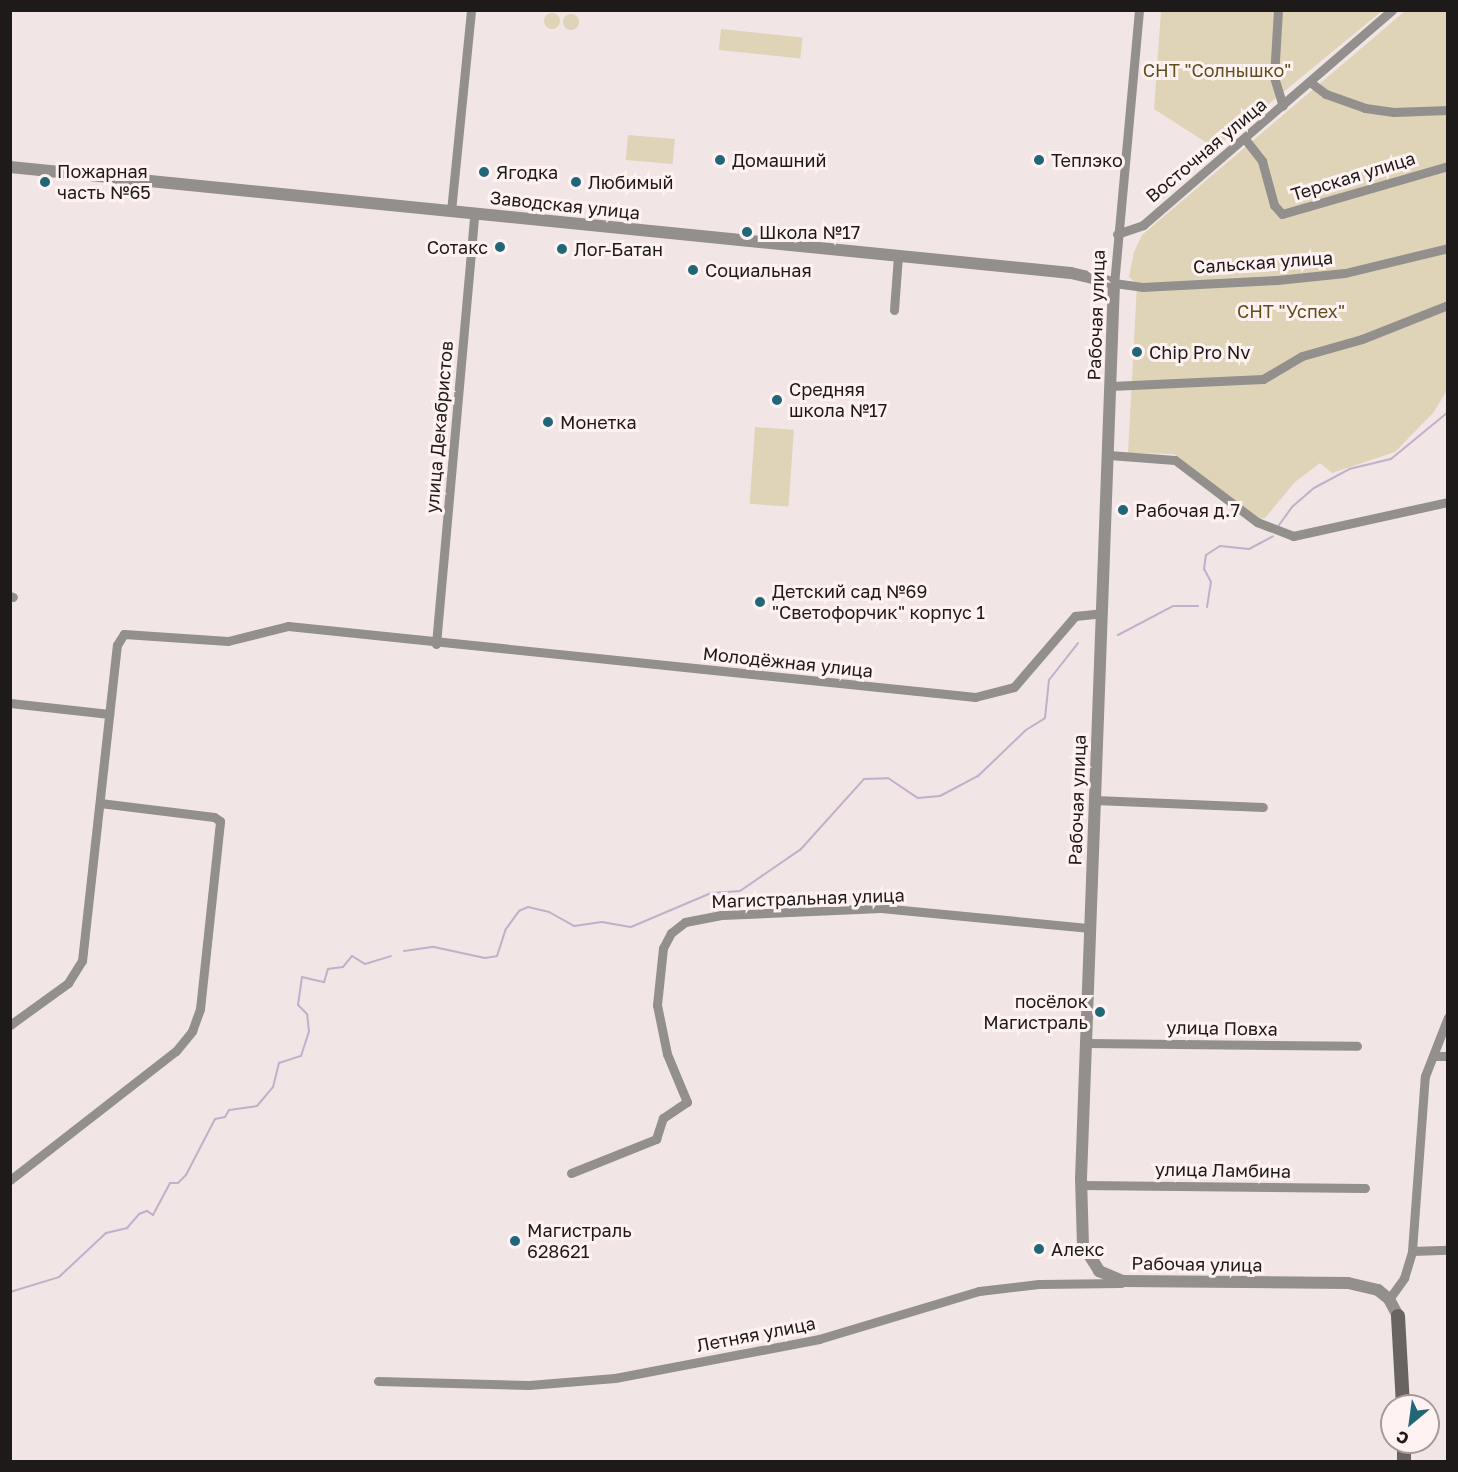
<!DOCTYPE html>
<html>
<head>
<meta charset="utf-8">
<style>
  body { margin:0 }
  #map { position:relative; width:1458px; height:1472px; overflow:hidden; background:#f1e6e5; font-family:"Golos Text",sans-serif }
  div>[style] { position:absolute }
  .green>* { inset:0; background:#dfd4b8; transform-origin:0 0 }
  .round { border-radius:50% }
  .stream>* { height:2px; margin:-1px; padding:0 1px; transform-origin:1px; border-radius:1px; background:#c2afc9 }
  .minor>* { height:9px; margin:-4.5px; padding:0 4.5px; transform-origin:4.5px; border-radius:4.5px; background:#928f8c }
  .tertiary>* { height:12px; margin:-6px; padding:0 6px; transform-origin:6px; border-radius:6px; background:#928f8c }
  .secondary>* { height:14px; margin:-7px; padding:0 7px; transform-origin:7px; border-radius:7px; background:#696461 }
  .dots>* { width:16px; height:16px; translate:-50% -50%; box-sizing:border-box; border:3px solid #fef3f2; border-radius:50% }
  span { translate:-50% -50%; white-space:nowrap; text-align:center; line-height:1.15; -webkit-text-stroke:6px #fef3f2; paint-order:stroke }
  .park-label { font-size:18px; color:#604e1c }
  .street-label { font-size:18px; color:#1e1a1a }
  .poi-label { font-size:18px; color:#1e1a1a }
  .left { translate:0 -50%; text-align:left }
  .right { translate:-100% -50%; text-align:right }
  .frame { position:absolute; inset:0; border:12px solid #1e1a1a; pointer-events:none }
  .north { position:absolute; left:1380px; top:1394px; width:60px; height:60px; box-sizing:border-box; background:#fef3f2; border:2px solid #a49c9c; border-radius:50%; rotate:209deg; font-size:16px; font-weight:700; line-height:24px; text-align:center; color:#1e1a1a }
  .north::after { content:''; display:block; margin:auto; width:21px; height:27px; background:#226778; clip-path:polygon(50% 0,100% 100%,50% 72%,0 100%) }
</style>
</head>
<body>
<div id="map">
  <div class="green">
    <div style="clip-path:polygon(1161px 11px,1382px 11px,1220px 144px,1210px 145px,1154px 109px)"></div>
    <div style="clip-path:polygon(1405px 11px,1447px 11px,1448px 389px,1433px 413px,1395px 452px,1332px 473px,1320px 463px,1295px 482px,1265px 518px,1257px 519px,1174px 454px,1128px 453px,1137px 284px,1129px 277px,1134px 252px,1142px 235px)"></div>
    <div class="round" style="left:544px;top:13px;width:16px;height:16px"></div>
    <div class="round" style="left:563px;top:14px;width:16px;height:16px"></div>
    <div style="left:721px;top:29px;width:82px;height:21px;rotate:6deg"></div>
    <div style="left:628px;top:135px;width:47px;height:25px;rotate:5deg"></div>
    <div style="left:755px;top:427px;width:39px;height:77px;rotate:4deg"></div>
  </div>
  <div class="stream">
    <div style="left:1279px;top:525px;width:22px;rotate:-54deg"></div>
    <div style="left:1292px;top:507px;width:29px;rotate:-41deg"></div>
    <div style="left:1314px;top:488px;width:40px;rotate:-28deg"></div>
    <div style="left:1349px;top:469px;width:43px;rotate:-13.4deg"></div>
    <div style="left:1391px;top:459px;width:74px;rotate:-39.5deg"></div>
    <div style="left:1207px;top:607px;width:25px;rotate:-81deg"></div>
    <div style="left:1211px;top:582px;width:15px;rotate:-118deg"></div>
    <div style="left:1204px;top:569px;width:14px;rotate:-82deg"></div>
    <div style="left:1206px;top:555px;width:17px;rotate:-33deg"></div>
    <div style="left:1220px;top:546px;width:29px;rotate:6deg"></div>
    <div style="left:1249px;top:549px;width:27px;rotate:-28deg"></div>
    <div style="left:1118px;top:635px;width:62px;rotate:-27.8deg"></div>
    <div style="left:1173px;top:606px;width:25px"></div>
    <div style="left:404px;top:951px;width:30px;rotate:-8deg"></div>
    <div style="left:434px;top:947px;width:52px;rotate:12.2deg"></div>
    <div style="left:485px;top:958px;width:12px;rotate:-9deg"></div>
    <div style="left:497px;top:956px;width:28px;rotate:-72deg"></div>
    <div style="left:506px;top:929px;width:22px;rotate:-54deg"></div>
    <div style="left:519px;top:911px;width:10px;rotate:-24deg"></div>
    <div style="left:528px;top:907px;width:22px;rotate:13deg"></div>
    <div style="left:549px;top:912px;width:29px;rotate:29deg"></div>
    <div style="left:574px;top:926px;width:28px;rotate:-8deg"></div>
    <div style="left:602px;top:922px;width:29px;rotate:10deg"></div>
    <div style="left:631px;top:927px;width:87px;rotate:-23deg"></div>
    <div style="left:711px;top:893px;width:29px;rotate:-4deg"></div>
    <div style="left:740px;top:891px;width:74px;rotate:-34.5deg"></div>
    <div style="left:801px;top:849px;width:94px;rotate:-48deg"></div>
    <div style="left:864px;top:779px;width:24px;rotate:-2deg"></div>
    <div style="left:888px;top:778px;width:36px;rotate:34deg"></div>
    <div style="left:918px;top:798px;width:22px;rotate:-5deg"></div>
    <div style="left:940px;top:796px;width:43px;rotate:-27.8deg"></div>
    <div style="left:978px;top:776px;width:66px;rotate:-43.8deg"></div>
    <div style="left:1026px;top:730px;width:22px;rotate:-32deg"></div>
    <div style="left:1045px;top:718px;width:38px;rotate:-84deg"></div>
    <div style="left:1049px;top:680px;width:47px;rotate:-51.9deg"></div>
    <div style="left:10px;top:1292px;width:51px;rotate:-17deg"></div>
    <div style="left:59px;top:1277px;width:64px;rotate:-43.1deg"></div>
    <div style="left:106px;top:1233px;width:22px;rotate:-13deg"></div>
    <div style="left:127px;top:1228px;width:18px;rotate:-49deg"></div>
    <div style="left:139px;top:1214px;width:9px;rotate:-21deg"></div>
    <div style="left:147px;top:1211px;width:7px;rotate:34deg"></div>
    <div style="left:153px;top:1215px;width:36px;rotate:-62deg"></div>
    <div style="left:170px;top:1183px;width:8px"></div>
    <div style="left:178px;top:1183px;width:11px;rotate:-45deg"></div>
    <div style="left:186px;top:1175px;width:63px;rotate:-62.6deg"></div>
    <div style="left:215px;top:1119px;width:10px;rotate:-11deg"></div>
    <div style="left:225px;top:1117px;width:8px;rotate:-60deg"></div>
    <div style="left:229px;top:1110px;width:28px;rotate:-8deg"></div>
    <div style="left:257px;top:1106px;width:25px;rotate:-50deg"></div>
    <div style="left:273px;top:1087px;width:25px;rotate:-76deg"></div>
    <div style="left:279px;top:1063px;width:23px;rotate:-18deg"></div>
    <div style="left:301px;top:1056px;width:25px;rotate:-72deg"></div>
    <div style="left:309px;top:1032px;width:18px;rotate:-96deg"></div>
    <div style="left:307px;top:1014px;width:13px;rotate:-135deg"></div>
    <div style="left:298px;top:1005px;width:28px;rotate:-82deg"></div>
    <div style="left:302px;top:977px;width:23px;rotate:13deg"></div>
    <div style="left:324px;top:982px;width:14px;rotate:-73deg"></div>
    <div style="left:328px;top:969px;width:15px;rotate:-8deg"></div>
    <div style="left:343px;top:967px;width:14px;rotate:-51deg"></div>
    <div style="left:352px;top:956px;width:15px;rotate:32deg"></div>
    <div style="left:365px;top:964px;width:27px;rotate:-17deg"></div>
  </div>
  <div class="minor">
    <div style="left:1139px;top:10px;width:274px;rotate:95.2deg"></div>
    <div style="left:1114px;top:283px;width:28px;rotate:8deg"></div>
    <div style="left:1142px;top:287px;width:135px;rotate:-3deg"></div>
    <div style="left:1277px;top:280px;width:68px;rotate:-5.9deg"></div>
    <div style="left:1345px;top:273px;width:106px;rotate:-13.6deg"></div>
    <div style="left:1278px;top:10px;width:67px;rotate:93.4deg"></div>
    <div style="left:1274px;top:77px;width:30px;rotate:73deg"></div>
    <div style="left:1310px;top:82px;width:20px;rotate:37deg"></div>
    <div style="left:1326px;top:94px;width:41px;rotate:19.7deg"></div>
    <div style="left:1365px;top:108px;width:29px;rotate:8deg"></div>
    <div style="left:1394px;top:112px;width:54px;rotate:-2.1deg"></div>
    <div style="left:1245px;top:139px;width:28px;rotate:52deg"></div>
    <div style="left:1262px;top:161px;width:46px;rotate:74.7deg"></div>
    <div style="left:1274px;top:205px;width:12px;rotate:48deg"></div>
    <div style="left:1282px;top:214px;width:173px;rotate:-16.1deg"></div>
    <div style="left:451px;top:211px;width:202px;rotate:-84.3deg"></div>
    <div style="left:1117px;top:234px;width:28px;rotate:-19deg"></div>
    <div style="left:1143px;top:225px;width:329px;rotate:-40.8deg"></div>
    <div style="left:894px;top:310px;width:54px;rotate:-85.8deg"></div>
    <div style="left:1111px;top:386px;width:152px;rotate:-2.6deg"></div>
    <div style="left:1263px;top:379px;width:45px;rotate:-30.5deg"></div>
    <div style="left:1302px;top:356px;width:62px;rotate:-15.8deg"></div>
    <div style="left:1362px;top:339px;width:92px;rotate:-21.6deg"></div>
    <div style="left:1109px;top:455px;width:66px;rotate:4.3deg"></div>
    <div style="left:1175px;top:460px;width:103px;rotate:37.1deg"></div>
    <div style="left:1257px;top:522px;width:39px;rotate:21deg"></div>
    <div style="left:1293px;top:536px;width:159px;rotate:-12.4deg"></div>
    <div style="left:10px;top:596px;width:3px;rotate:18deg"></div>
    <div style="left:436px;top:644px;width:432px;rotate:-84.9deg"></div>
    <div style="left:10px;top:703px;width:100px;rotate:6.3deg"></div>
    <div style="left:1095px;top:800px;width:168px;rotate:2.4deg"></div>
    <div style="left:10px;top:1025px;width:72px;rotate:-35.9deg"></div>
    <div style="left:68px;top:983px;width:26px;rotate:-58deg"></div>
    <div style="left:82px;top:961px;width:318px;rotate:-83.7deg"></div>
    <div style="left:117px;top:645px;width:13px;rotate:-58deg"></div>
    <div style="left:124px;top:634px;width:104px;rotate:3.9deg"></div>
    <div style="left:228px;top:641px;width:62px;rotate:-14deg"></div>
    <div style="left:288px;top:626px;width:691px;rotate:5.9deg"></div>
    <div style="left:975px;top:697px;width:40px;rotate:-14.4deg"></div>
    <div style="left:1014px;top:687px;width:94px;rotate:-49.3deg"></div>
    <div style="left:1075px;top:616px;width:27px;rotate:-6deg"></div>
    <div style="left:1086px;top:1043px;width:271px;rotate:0.6deg"></div>
    <div style="left:1434px;top:1056px;width:14px"></div>
    <div style="left:571px;top:1173px;width:92px;rotate:-21.8deg"></div>
    <div style="left:656px;top:1139px;width:22px;rotate:-72deg"></div>
    <div style="left:663px;top:1118px;width:29px;rotate:-34deg"></div>
    <div style="left:687px;top:1102px;width:52px;rotate:-112.6deg"></div>
    <div style="left:667px;top:1054px;width:50px;rotate:-101.5deg"></div>
    <div style="left:657px;top:1005px;width:57px;rotate:-84deg"></div>
    <div style="left:663px;top:948px;width:17px;rotate:-62deg"></div>
    <div style="left:671px;top:933px;width:18px;rotate:-38deg"></div>
    <div style="left:685px;top:922px;width:38px;rotate:-11deg"></div>
    <div style="left:722px;top:915px;width:159px;rotate:-2.5deg"></div>
    <div style="left:881px;top:908px;width:210px;rotate:5.5deg"></div>
    <div style="left:10px;top:1180px;width:210px;rotate:-37.9deg"></div>
    <div style="left:176px;top:1051px;width:26px;rotate:-51deg"></div>
    <div style="left:192px;top:1031px;width:23px;rotate:-70deg"></div>
    <div style="left:200px;top:1009px;width:189px;rotate:-83.9deg"></div>
    <div style="left:220px;top:821px;width:7px;rotate:-146deg"></div>
    <div style="left:214px;top:817px;width:115px;rotate:-173deg"></div>
    <div style="left:1081px;top:1185px;width:284px;rotate:0.6deg"></div>
    <div style="left:1412px;top:1251px;width:36px;rotate:-2deg"></div>
    <div style="left:1389px;top:1299px;width:26px;rotate:-54deg"></div>
    <div style="left:1404px;top:1278px;width:28px;rotate:-73deg"></div>
    <div style="left:1412px;top:1251px;width:175px;rotate:-85.8deg"></div>
    <div style="left:1425px;top:1076px;width:63px;rotate:-68.7deg"></div>
    <div style="left:378px;top:1381px;width:151px;rotate:1.5deg"></div>
    <div style="left:529px;top:1385px;width:86px;rotate:-4.7deg"></div>
    <div style="left:615px;top:1378px;width:208px;rotate:-10.8deg"></div>
    <div style="left:819px;top:1339px;width:167px;rotate:-16.7deg"></div>
    <div style="left:979px;top:1291px;width:60px;rotate:-6.7deg"></div>
    <div style="left:1039px;top:1284px;width:82px;rotate:-0.7deg"></div>
  </div>
  <div class="tertiary">
    <div style="left:10px;top:167px;width:1066px;rotate:5.71deg"></div>
    <div style="left:1071px;top:273px;width:44px;rotate:13.1deg"></div>
    <div style="left:1114px;top:283px;width:896px;rotate:92.11deg"></div>
    <div style="left:1081px;top:1178px;width:67px;rotate:88.3deg"></div>
    <div style="left:1083px;top:1245px;width:31px;rotate:58deg"></div>
    <div style="left:1099px;top:1271px;width:25px;rotate:23deg"></div>
    <div style="left:1122px;top:1281px;width:226px;rotate:0.5deg"></div>
    <div style="left:1348px;top:1283px;width:31px;rotate:13deg"></div>
    <div style="left:1378px;top:1290px;width:14px;rotate:39deg"></div>
    <div style="left:1389px;top:1299px;width:19px;rotate:62deg"></div>
  </div>
  <div class="secondary">
    <div style="left:1398px;top:1316px;width:90px;rotate:86.8deg"></div>
    <div style="left:1404px;top:1442px;width:20px;rotate:90deg"></div>
  </div>
  <div class="dots">
    <div style="left:720px;top:160px;background:#226778"></div>
    <div style="left:1039px;top:160px;background:#226778"></div>
    <div style="left:484px;top:172px;background:#226778"></div>
    <div style="left:45px;top:182px;background:#226778"></div>
    <div style="left:576px;top:182px;background:#226778"></div>
    <div style="left:747px;top:232px;background:#226778"></div>
    <div style="left:500px;top:247px;background:#226778"></div>
    <div style="left:562px;top:249px;background:#226778"></div>
    <div style="left:693px;top:270px;background:#226778"></div>
    <div style="left:1137px;top:352px;background:#226778"></div>
    <div style="left:777px;top:400px;background:#226778"></div>
    <div style="left:548px;top:422px;background:#226778"></div>
    <div style="left:1123px;top:510px;background:#226778"></div>
    <div style="left:760px;top:602px;background:#226778"></div>
    <div style="left:1100px;top:1012px;background:#226778"></div>
    <div style="left:515px;top:1241px;background:#226778"></div>
    <div style="left:1039px;top:1249px;background:#226778"></div>
  </div>
  <div class="park-label">
    <span style="left:1217px;top:70px">СНТ "Солнышко"</span>
    <span style="left:1291px;top:311px">СНТ "Успех"</span>
  </div>
  <div class="street-label">
    <span style="left:1206px;top:150px;rotate:-40deg">Восточная улица</span>
    <span style="left:1353px;top:176px;rotate:-17deg">Терская улица</span>
    <span style="left:565px;top:205px;rotate:6deg">Заводская улица</span>
    <span style="left:1263px;top:262px;rotate:-4deg">Сальская улица</span>
    <span style="left:1096px;top:315px;rotate:-88deg">Рабочая улица</span>
    <span style="left:439px;top:427px;rotate:-85deg">улица Декабристов</span>
    <span style="left:788px;top:662px;rotate:6deg">Молодёжная улица</span>
    <span style="left:1077px;top:800px;rotate:-88deg">Рабочая улица</span>
    <span style="left:808px;top:898px;rotate:-2deg">Магистральная улица</span>
    <span style="left:1222px;top:1028px;rotate:1deg">улица Повха</span>
    <span style="left:1223px;top:1170px;rotate:1deg">улица Ламбина</span>
    <span style="left:1197px;top:1264px;rotate:1deg">Рабочая улица</span>
    <span style="left:756px;top:1334px;rotate:-11deg">Летняя улица</span>
  </div>
  <div class="poi-label">
    <span class="left" style="left:732px;top:160px">Домашний</span>
    <span class="left" style="left:1051px;top:160px">Теплэко</span>
    <span class="left" style="left:57px;top:182px">Пожарная<br>часть №65</span>
    <span class="left" style="left:496px;top:172px">Ягодка</span>
    <span class="left" style="left:588px;top:182px">Любимый</span>
    <span class="left" style="left:759px;top:232px">Школа №17</span>
    <span class="right" style="left:488px;top:247px">Сотакс</span>
    <span class="left" style="left:574px;top:249px">Лог-Батан</span>
    <span class="left" style="left:705px;top:270px">Социальная</span>
    <span class="left" style="left:1149px;top:352px">Chip Pro Nv</span>
    <span class="left" style="left:789px;top:400px">Средняя<br>школа №17</span>
    <span class="left" style="left:560px;top:422px">Монетка</span>
    <span class="left" style="left:1135px;top:510px">Рабочая д.7</span>
    <span class="left" style="left:772px;top:602px">Детский сад №69<br>"Светофорчик" корпус 1</span>
    <span class="right" style="left:1088px;top:1012px">посёлок<br>Магистраль</span>
    <span class="left" style="left:527px;top:1241px">Магистраль<br>628621</span>
    <span class="left" style="left:1051px;top:1249px">Алекс</span>
  </div>
  <div class="frame"></div>
  <div class="north">С</div>
</div>
</body>
</html>
